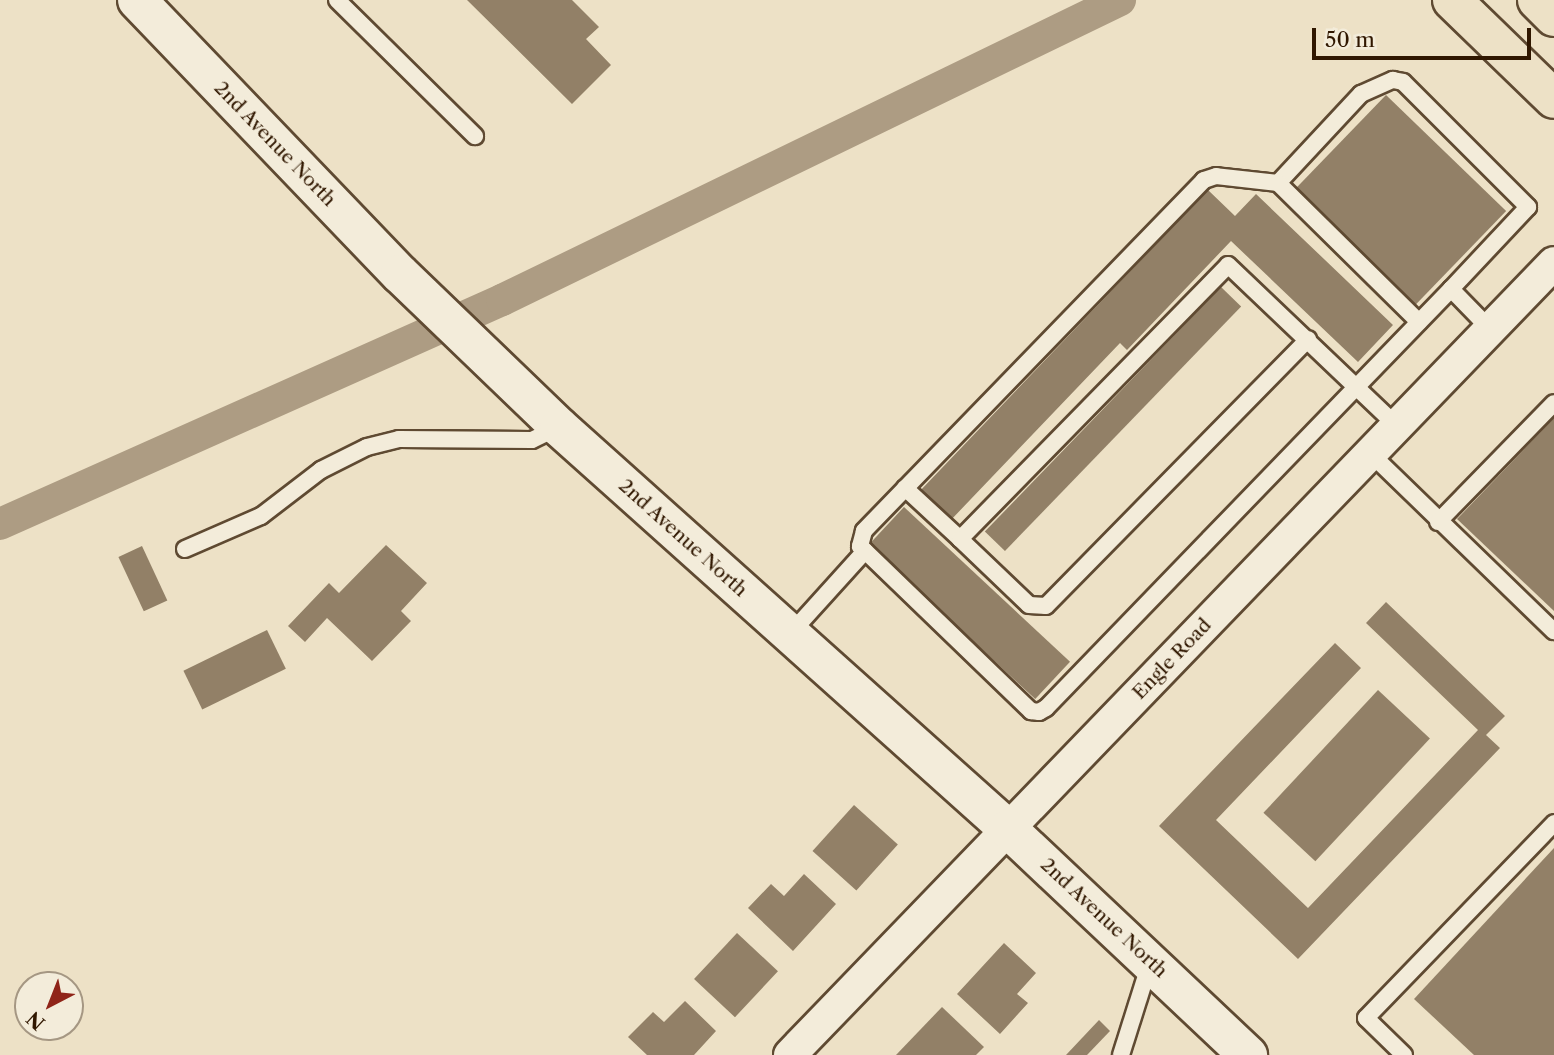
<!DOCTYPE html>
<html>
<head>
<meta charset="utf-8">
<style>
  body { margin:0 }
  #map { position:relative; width:1554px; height:1055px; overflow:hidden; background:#ede1c6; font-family:"Libre Caslon Text",serif }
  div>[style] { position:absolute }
  .canal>* { height:32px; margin:-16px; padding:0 16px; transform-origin:16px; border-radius:16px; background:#ad9c83 }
  .building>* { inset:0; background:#928067; transform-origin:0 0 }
  .roads { filter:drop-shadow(2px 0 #5f4a32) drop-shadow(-2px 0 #5f4a32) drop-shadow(0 2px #5f4a32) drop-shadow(0 -2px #5f4a32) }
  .service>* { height:16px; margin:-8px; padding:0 8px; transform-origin:8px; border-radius:8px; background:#f3ecda }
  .minor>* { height:32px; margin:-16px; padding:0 16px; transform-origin:16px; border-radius:16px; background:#f3ecda }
  .tertiary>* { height:38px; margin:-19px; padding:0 19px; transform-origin:19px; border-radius:19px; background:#f3ecda }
  .primary>* { height:38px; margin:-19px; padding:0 19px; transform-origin:19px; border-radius:19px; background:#ede1c6 }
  span { translate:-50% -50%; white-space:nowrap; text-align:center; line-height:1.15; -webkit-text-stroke:5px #f3ecda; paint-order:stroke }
  .street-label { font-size:19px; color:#301700 }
  .north { position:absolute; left:14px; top:971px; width:70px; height:70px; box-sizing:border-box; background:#f3ecda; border:2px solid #a59783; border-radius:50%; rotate:222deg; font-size:19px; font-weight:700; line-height:28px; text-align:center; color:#301700 }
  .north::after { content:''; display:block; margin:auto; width:24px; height:32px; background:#8f2418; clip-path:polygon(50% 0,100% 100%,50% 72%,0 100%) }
  .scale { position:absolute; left:1312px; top:28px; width:219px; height:32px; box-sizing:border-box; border:4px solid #301700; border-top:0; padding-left:9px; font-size:21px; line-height:24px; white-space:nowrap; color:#301700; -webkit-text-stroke:5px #f3ecda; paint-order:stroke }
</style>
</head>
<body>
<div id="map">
  <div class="canal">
    <div style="left:0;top:524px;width:550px;rotate:-24.05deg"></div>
    <div style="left:502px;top:300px;width:687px;rotate:-25.89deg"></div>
  </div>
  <div class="building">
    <div style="clip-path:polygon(467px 0,572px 0,599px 27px,586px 39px,611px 65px,572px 104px)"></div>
    <div style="left:1386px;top:95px;width:167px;height:130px;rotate:44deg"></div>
    <div style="clip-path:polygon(1208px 190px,1235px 216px,1256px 194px,1393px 325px,1358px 362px,1231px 241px,1127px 350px,1120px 343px,949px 522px,918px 493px)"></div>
    <div style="left:1221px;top:287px;width:28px;height:340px;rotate:44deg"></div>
    <div style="clip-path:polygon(1554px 418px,1554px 611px,1457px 519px)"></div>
    <div style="left:904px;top:507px;width:227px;height:51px;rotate:43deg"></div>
    <div style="clip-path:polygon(386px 545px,427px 583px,401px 611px,411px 621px,372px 661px,327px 618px,305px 642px,288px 626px,329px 583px,339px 593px)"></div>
    <div style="left:142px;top:546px;width:60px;height:26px;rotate:65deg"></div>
    <div style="clip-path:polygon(1386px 602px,1505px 716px,1486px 735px,1500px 748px,1298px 959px,1159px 826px,1335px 643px,1361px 668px,1216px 820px,1308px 908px,1478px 730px,1366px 623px)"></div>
    <div style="left:267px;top:630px;width:43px;height:93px;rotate:64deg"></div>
    <div style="left:1378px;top:690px;width:71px;height:168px;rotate:43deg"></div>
    <div style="left:854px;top:805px;width:59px;height:62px;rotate:42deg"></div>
    <div style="clip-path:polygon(1554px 848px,1554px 1055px,1474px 1055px,1414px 999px)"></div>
    <div style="clip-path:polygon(804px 874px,836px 904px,793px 951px,748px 908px,771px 884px,784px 896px)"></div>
    <div style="left:737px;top:933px;width:56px;height:63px;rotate:43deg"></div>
    <div style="clip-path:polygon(1004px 943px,1036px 973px,1017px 994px,1028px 1003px,1000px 1034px,957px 994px)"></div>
    <div style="clip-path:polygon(685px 1001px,716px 1031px,694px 1055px,647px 1055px,628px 1037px,653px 1012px,664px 1022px)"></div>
    <div style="clip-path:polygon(942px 1007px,984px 1047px,976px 1055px,896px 1055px)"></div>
    <div style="clip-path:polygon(1099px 1020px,1110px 1031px,1087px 1055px,1066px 1055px)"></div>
  </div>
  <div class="roads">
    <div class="service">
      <div style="left:337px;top:0;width:194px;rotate:44.6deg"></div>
      <div style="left:1278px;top:183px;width:122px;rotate:-47deg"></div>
      <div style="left:1361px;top:94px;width:35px;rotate:-24deg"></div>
      <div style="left:1393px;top:80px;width:10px;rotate:11deg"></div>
      <div style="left:1403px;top:82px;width:177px;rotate:45deg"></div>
      <div style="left:1528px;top:207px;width:112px;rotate:133.2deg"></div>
      <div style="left:1451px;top:289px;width:56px;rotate:45.7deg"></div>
      <div style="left:1419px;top:322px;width:198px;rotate:-135.4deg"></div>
      <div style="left:1278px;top:183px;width:62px;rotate:-173.6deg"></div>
      <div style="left:1216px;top:176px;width:13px;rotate:162deg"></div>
      <div style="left:1204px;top:180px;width:489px;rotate:134.1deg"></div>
      <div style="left:864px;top:531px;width:16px;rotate:105deg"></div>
      <div style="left:860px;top:546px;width:238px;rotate:44deg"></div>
      <div style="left:1031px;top:711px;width:8px;rotate:7deg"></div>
      <div style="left:1039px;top:712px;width:8px;rotate:-30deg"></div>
      <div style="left:1046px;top:708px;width:583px;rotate:-45.97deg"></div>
      <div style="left:1370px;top:453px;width:256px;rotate:44.1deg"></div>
      <div style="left:905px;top:488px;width:75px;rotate:42.8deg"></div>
      <div style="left:960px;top:539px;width:383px;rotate:-45.6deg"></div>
      <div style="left:1228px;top:265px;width:233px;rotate:43.6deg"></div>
      <div style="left:1438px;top:522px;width:166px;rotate:-45.7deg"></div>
      <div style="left:960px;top:539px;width:95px;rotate:43.7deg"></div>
      <div style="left:1029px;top:605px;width:17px;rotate:3deg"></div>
      <div style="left:1046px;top:606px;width:374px;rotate:-45.5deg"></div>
      <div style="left:185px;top:549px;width:83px;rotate:-23.5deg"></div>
      <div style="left:261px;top:516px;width:76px;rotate:-37.5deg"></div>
      <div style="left:321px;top:470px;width:51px;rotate:-26.6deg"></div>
      <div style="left:367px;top:447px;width:33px;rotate:-14deg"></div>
      <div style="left:399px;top:439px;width:133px;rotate:0.4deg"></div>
      <div style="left:532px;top:440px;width:30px;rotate:-26deg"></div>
      <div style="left:790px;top:634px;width:112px;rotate:-47.9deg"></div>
      <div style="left:1121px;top:1055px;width:96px;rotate:-72.5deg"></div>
      <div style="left:1404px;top:1055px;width:53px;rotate:-135.8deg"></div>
      <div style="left:1366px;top:1018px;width:271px;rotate:-46deg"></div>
    </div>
    <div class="minor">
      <div style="left:790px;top:1055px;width:1100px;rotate:-46.03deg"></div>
    </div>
    <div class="tertiary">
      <div style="left:137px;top:0;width:380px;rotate:46.2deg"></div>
      <div style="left:400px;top:274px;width:221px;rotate:43.9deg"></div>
      <div style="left:559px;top:427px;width:603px;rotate:41.84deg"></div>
      <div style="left:1008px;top:829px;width:330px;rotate:43.3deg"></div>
    </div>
    <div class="primary">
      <div style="left:1452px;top:0;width:142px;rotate:44.1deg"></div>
      <div style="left:1537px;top:0;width:24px;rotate:45deg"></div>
    </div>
  </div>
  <div class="street-label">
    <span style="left:275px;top:144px;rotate:46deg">2nd Avenue North</span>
    <span style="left:683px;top:538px;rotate:42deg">2nd Avenue North</span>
    <span style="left:1172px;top:659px;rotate:-46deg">Engle Road</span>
    <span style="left:1104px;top:918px;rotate:43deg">2nd Avenue North</span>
  </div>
  <div class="north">N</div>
  <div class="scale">50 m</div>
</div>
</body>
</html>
